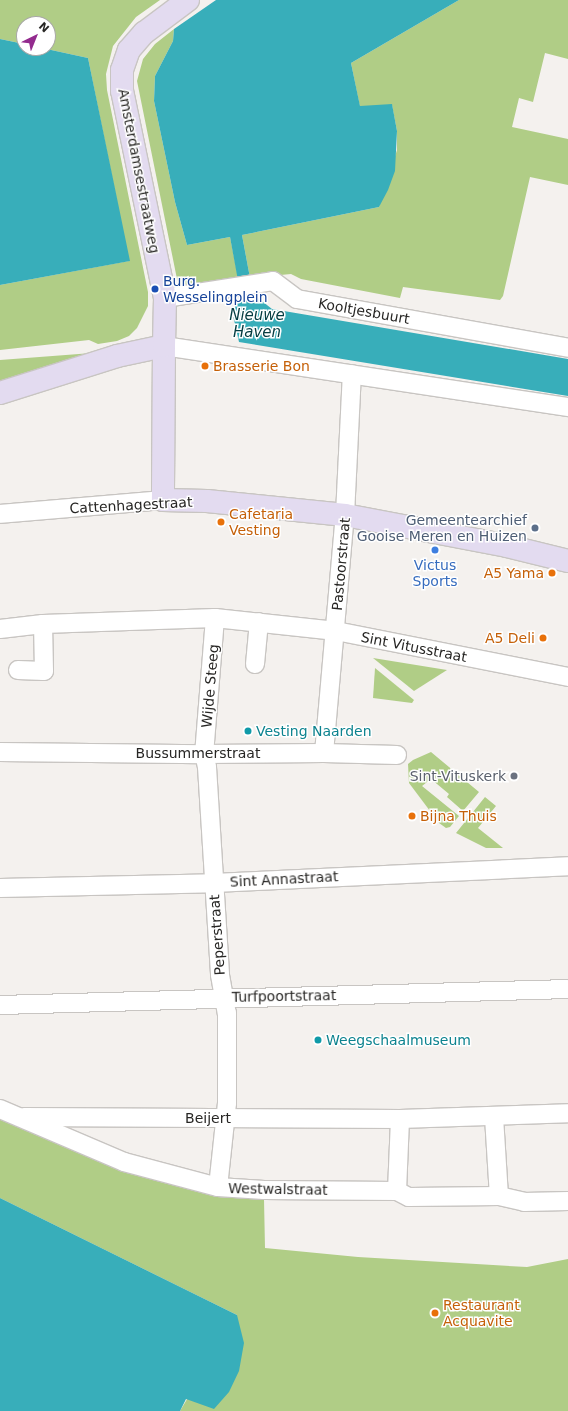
<!DOCTYPE html>
<html>
<head>
<meta charset="utf-8">
<style>
  body { margin:0 }
  #map { position:relative; width:568px; height:1411px; overflow:hidden; background:#f4f1ee; font-family:"DejaVu Sans",sans-serif }
  div>[style] { position:absolute }
  .green>* { inset:0; background:#b0cd86 }
  .water>* { inset:0; background:#38aeba }
  .roads { filter:drop-shadow(1px 0 #c8c5c2) drop-shadow(-1px 0 #c8c5c2) drop-shadow(0 1px #c8c5c2) drop-shadow(0 -1px #c8c5c2) }
  .street>* { height:18px; margin:-9px; padding:0 9px; transform-origin:9px; border-radius:9px; background:#fff }
  .secondary>* { height:22px; margin:-11px; padding:0 11px; transform-origin:11px; border-radius:11px; background:#e3dbf0 }
  .dots>* { width:11px; height:11px; translate:-50% -50%; box-sizing:border-box; border:2px solid #fff; border-radius:50% }
  span { translate:-50% -50%; white-space:nowrap; text-align:center; line-height:1.15; -webkit-text-stroke:3px #fff; paint-order:stroke }
  .street-label { font-size:14px; color:#272624 }
  .transit-label { font-size:14px; color:#164399 }
  .left { translate:0 -50%; text-align:left }
  .food-label { font-size:14px; color:#c56008 }
  .right { translate:-100% -50%; text-align:right }
  .service-label { font-size:14px; color:#4e5e75 }
  .shop-label { font-size:14px; color:#366cbe }
  .culture-label { font-size:14px; color:#0d838f }
  .worship-label { font-size:14px; color:#5b616d }
  .water-label { font-size:15px; color:#063d42; font-style:italic }
  .north { position:absolute; left:16px; top:16px; width:40px; height:40px; box-sizing:border-box; background:#fff; border:1px solid #a9a8a7; border-radius:50%; rotate:43deg; font-size:11px; font-weight:700; line-height:16px; text-align:center; color:#272624 }
  .north::after { content:''; display:block; margin:auto; width:14px; height:18px; background:#932b8e; clip-path:polygon(50% 0,100% 100%,50% 72%,0 100%) }
</style>
</head>
<body>
<div id="map">
  <div class="green">
    <div style="clip-path:polygon(0 0,160px 0,136px 17px,113px 46px,106px 74px,107px 90px,148px 292px,148px 306px,137px 328px,129px 336px,117px 341px,98px 344px,89px 340px,0 350px,0 285px,129px 261px,88px 58px,42px 48px,48px 48px,48px 24px,24px 24px,24px 44px,0 39px)"></div>
    <div style="clip-path:polygon(459px 0,568px 0,568px 59px,545px 53px,533px 102px,519px 98px,512px 127px,568px 139px,568px 185px,530px 177px,503px 296px,500px 300px,403px 287px,400px 298px,301px 279px,291px 274px,250px 278px,242px 235px,379px 207px,397px 150px,397px 131px,392px 105px,360px 107px,351px 63px)"></div>
    <div style="clip-path:polygon(174px 29px,173px 41px,155px 76px,154px 101px,175px 202px,187px 245px,230px 237px,238px 277px,180px 286px,177px 279px,137px 81px,143px 59px,155px 44px)"></div>
    <div style="clip-path:polygon(92px 353px,0 388px,0 360px)"></div>
    <div style="clip-path:polygon(373px 658px,447px 670px,414px 691px)"></div>
    <div style="clip-path:polygon(375px 668px,414px 700px,412px 703px,373px 698px)"></div>
    <div style="clip-path:polygon(431px 752px,479px 792px,463px 811px,447px 797px,449px 794px,431px 779px,422px 786px,459px 816px,450px 827px,446px 828px,439px 823px,409px 783px,408px 764px,413px 760px)"></div>
    <div style="clip-path:polygon(485px 797px,496px 806px,478px 828px,503px 848px,486px 848px,456px 833px)"></div>
    <div style="clip-path:polygon(0 1113px,128px 1170px,217px 1197px,264px 1199px,265px 1248px,358px 1257px,527px 1267px,568px 1259px,568px 1411px,180px 1411px,237px 1315px,0 1198px)"></div>
  </div>
  <div class="water">
    <div style="clip-path:polygon(216px 0,459px 0,351px 63px,360px 106px,392px 104px,397px 131px,395px 171px,388px 190px,379px 207px,242px 235px,253px 294px,272px 309px,568px 359px,568px 396px,239px 342px,232px 311px,241px 297px,230px 237px,187px 245px,175px 202px,154px 101px,155px 76px,173px 41px,174px 29px)"></div>
    <div style="clip-path:polygon(0 39px,24px 44px,24px 48px,42px 48px,88px 58px,130px 261px,0 285px)"></div>
    <div style="clip-path:polygon(0 1198px,237px 1315px,244px 1343px,239px 1371px,229px 1392px,214px 1409px,186px 1399px,180px 1411px,0 1411px)"></div>
  </div>
  <div class="roads">
    <div class="street">
      <div style="left:165px;top:298px;width:109px;rotate:-8.9deg"></div>
      <div style="left:273px;top:281px;width:30px;rotate:37deg"></div>
      <div style="left:297px;top:299px;width:275px;rotate:10.2deg"></div>
      <div style="left:164px;top:346px;width:409px;rotate:8.6deg"></div>
      <div style="left:0;top:514px;width:164px;rotate:-4.9deg"></div>
      <div style="left:215px;top:618px;width:136px;rotate:94.6deg"></div>
      <div style="left:204px;top:754px;width:13px;rotate:77deg"></div>
      <div style="left:207px;top:767px;width:208px;rotate:86.4deg"></div>
      <div style="left:220px;top:975px;width:39px;rotate:80deg"></div>
      <div style="left:227px;top:1013px;width:90px;rotate:90deg"></div>
      <div style="left:227px;top:1103px;width:84px;rotate:96.1deg"></div>
      <div style="left:0;top:629px;width:43px;rotate:-6.6deg"></div>
      <div style="left:43px;top:624px;width:172px;rotate:-2deg"></div>
      <div style="left:215px;top:618px;width:122px;rotate:6.1deg"></div>
      <div style="left:336px;top:631px;width:237px;rotate:11.2deg"></div>
      <div style="left:255px;top:664px;width:42px;rotate:-84.6deg"></div>
      <div style="left:18px;top:670px;width:26px;rotate:2deg"></div>
      <div style="left:44px;top:671px;width:47px;rotate:-91.2deg"></div>
      <div style="left:0;top:752px;width:204px;rotate:0.6deg"></div>
      <div style="left:204px;top:754px;width:120px;rotate:-0.5deg"></div>
      <div style="left:324px;top:753px;width:73px;rotate:1.6deg"></div>
      <div style="left:324px;top:753px;width:239px;rotate:-85deg"></div>
      <div style="left:345px;top:515px;width:141px;rotate:-87.2deg"></div>
      <div style="left:0;top:888px;width:214px;rotate:-1.3deg"></div>
      <div style="left:214px;top:883px;width:354px;rotate:-2.7deg"></div>
      <div style="left:0;top:1005px;width:568px;rotate:-1.61deg"></div>
      <div style="left:0;top:1109px;width:135px;rotate:23.1deg"></div>
      <div style="left:124px;top:1162px;width:97px;rotate:14.9deg"></div>
      <div style="left:218px;top:1187px;width:46px;rotate:3.7deg"></div>
      <div style="left:264px;top:1190px;width:133px;rotate:0.4deg"></div>
      <div style="left:397px;top:1191px;width:13px;rotate:27deg"></div>
      <div style="left:409px;top:1197px;width:90px;rotate:-0.6deg"></div>
      <div style="left:499px;top:1196px;width:26px;rotate:13deg"></div>
      <div style="left:524px;top:1202px;width:44px;rotate:-1.3deg"></div>
      <div style="left:24px;top:1117px;width:376px;rotate:0.3deg"></div>
      <div style="left:494px;top:1117px;width:79px;rotate:86.4deg"></div>
      <div style="left:397px;top:1191px;width:72px;rotate:-87.6deg"></div>
      <div style="left:400px;top:1119px;width:168px;rotate:-2deg"></div>
    </div>
    <div class="secondary">
      <div style="left:164px;top:346px;width:154px;rotate:90.4deg"></div>
      <div style="left:163px;top:500px;width:44px;rotate:1.3deg"></div>
      <div style="left:207px;top:501px;width:139px;rotate:5.8deg"></div>
      <div style="left:345px;top:515px;width:165px;rotate:10.8deg"></div>
      <div style="left:507px;top:546px;width:63px;rotate:13.8deg"></div>
      <div style="left:0;top:393px;width:123px;rotate:-17.5deg"></div>
      <div style="left:117px;top:356px;width:48px;rotate:-12deg"></div>
      <div style="left:164px;top:346px;width:48px;rotate:-88.8deg"></div>
      <div style="left:165px;top:298px;width:211px;rotate:-101.7deg"></div>
      <div style="left:122px;top:91px;width:21px;rotate:-90deg"></div>
      <div style="left:122px;top:70px;width:21px;rotate:-71deg"></div>
      <div style="left:129px;top:50px;width:23px;rotate:-49deg"></div>
      <div style="left:144px;top:33px;width:55px;rotate:-36.9deg"></div>
    </div>
  </div>
  <div class="dots">
    <div style="left:155px;top:289px;background:#1a4fb4"></div>
    <div style="left:205px;top:366px;background:#e8710a"></div>
    <div style="left:221px;top:522px;background:#e8710a"></div>
    <div style="left:535px;top:528px;background:#5c6f8a"></div>
    <div style="left:435px;top:550px;background:#3f7fe0"></div>
    <div style="left:552px;top:573px;background:#e8710a"></div>
    <div style="left:543px;top:638px;background:#e8710a"></div>
    <div style="left:248px;top:731px;background:#0f9aa8"></div>
    <div style="left:514px;top:776px;background:#6b7280"></div>
    <div style="left:412px;top:816px;background:#e8710a"></div>
    <div style="left:318px;top:1040px;background:#0f9aa8"></div>
    <div style="left:435px;top:1313px;background:#e8710a"></div>
  </div>
  <div class="street-label">
    <span style="left:139px;top:171px;rotate:79deg">Amsterdamsestraatweg</span>
    <span style="left:364px;top:311px;rotate:10deg">Kooltjesbuurt</span>
    <span style="left:131px;top:505px;rotate:-3deg">Cattenhagestraat</span>
    <span style="left:341px;top:564px;rotate:-85deg">Pastoorstraat</span>
    <span style="left:414px;top:647px;rotate:11deg">Sint Vitusstraat</span>
    <span style="left:210px;top:686px;rotate:-85deg">Wijde Steeg</span>
    <span style="left:198px;top:753px">Bussummerstraat</span>
    <span style="left:284px;top:879px;rotate:-3deg">Sint Annastraat</span>
    <span style="left:217px;top:935px;rotate:-94deg">Peperstraat</span>
    <span style="left:284px;top:996px;rotate:-1deg">Turfpoortstraat</span>
    <span style="left:208px;top:1118px">Beijert</span>
    <span style="left:278px;top:1189px;rotate:1deg">Westwalstraat</span>
  </div>
  <div class="transit-label">
    <span class="left" style="left:163px;top:289px">Burg.<br>Wesselingplein</span>
  </div>
  <div class="food-label">
    <span class="left" style="left:213px;top:366px">Brasserie Bon</span>
    <span class="left" style="left:229px;top:522px">Cafetaria<br>Vesting</span>
    <span class="right" style="left:544px;top:573px">A5 Yama</span>
    <span class="right" style="left:535px;top:638px">A5 Deli</span>
    <span class="left" style="left:420px;top:816px">Bijna Thuis</span>
    <span class="left" style="left:443px;top:1313px">Restaurant<br>Acquavite</span>
  </div>
  <div class="service-label">
    <span class="right" style="left:527px;top:528px">Gemeentearchief<br>Gooise Meren en Huizen</span>
  </div>
  <div class="shop-label">
    <span style="left:435px;top:573px">Victus<br>Sports</span>
  </div>
  <div class="culture-label">
    <span class="left" style="left:256px;top:731px">Vesting Naarden</span>
    <span class="left" style="left:326px;top:1040px">Weegschaalmuseum</span>
  </div>
  <div class="worship-label">
    <span class="right" style="left:506px;top:776px">Sint-Vituskerk</span>
  </div>
  <div class="water-label">
    <span style="left:257px;top:324px">Nieuwe<br>Haven</span>
  </div>
  <div class="north">N</div>
</div>
</body>
</html>
